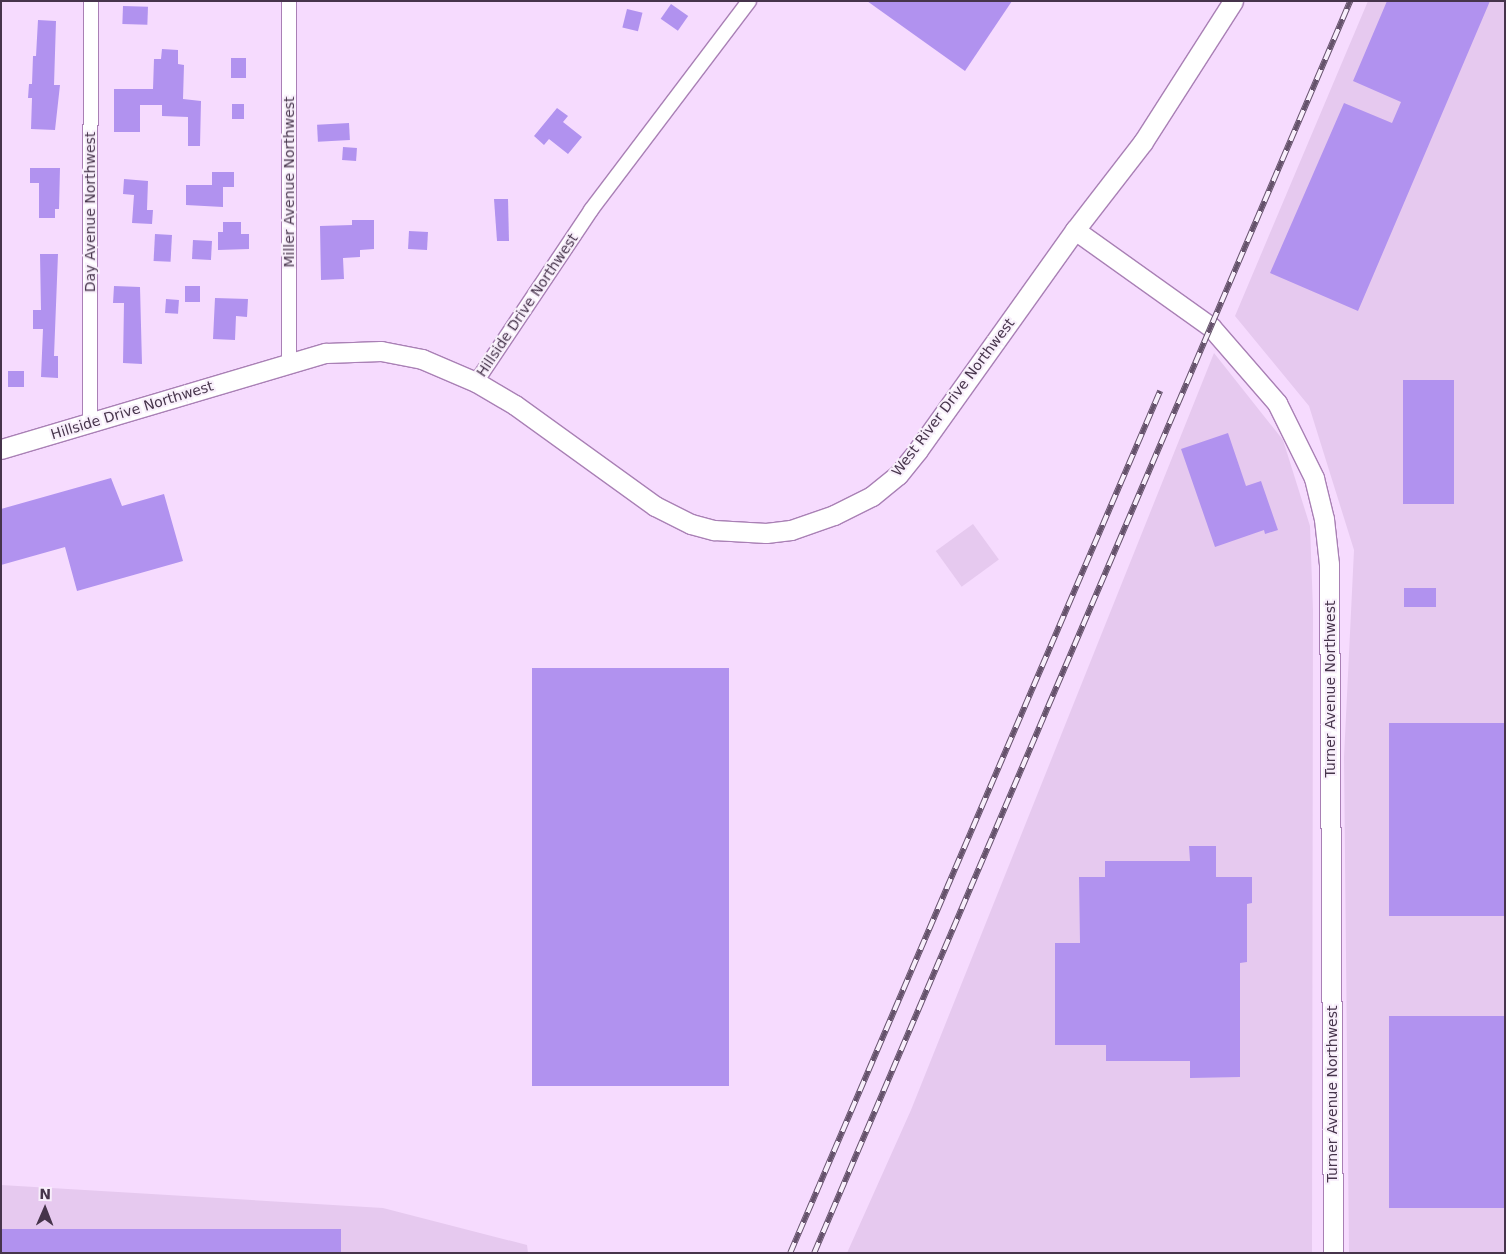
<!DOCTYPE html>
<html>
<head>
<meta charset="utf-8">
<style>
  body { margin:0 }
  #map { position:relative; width:1506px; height:1254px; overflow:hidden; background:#f6dbfe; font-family:"DejaVu Sans",sans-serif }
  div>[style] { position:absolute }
  .built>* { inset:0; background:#e6c9ef; transform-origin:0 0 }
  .building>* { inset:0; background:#b192ef; transform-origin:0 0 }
  .roads { filter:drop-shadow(1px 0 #a980b5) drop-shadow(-1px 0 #a980b5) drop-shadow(0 1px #a980b5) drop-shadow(0 -1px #a980b5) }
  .street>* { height:14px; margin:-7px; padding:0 7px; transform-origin:7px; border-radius:7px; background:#fff }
  .secondary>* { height:19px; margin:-9.5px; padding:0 9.5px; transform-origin:9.5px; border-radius:9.5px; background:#fff }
  .rail>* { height:5.5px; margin-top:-2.75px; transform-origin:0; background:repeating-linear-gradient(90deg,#f8effb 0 11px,#65526b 0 22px); box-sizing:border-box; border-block:1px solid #65526b }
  span { translate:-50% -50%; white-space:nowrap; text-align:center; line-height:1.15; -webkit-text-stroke:4px #f8effb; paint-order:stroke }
  .street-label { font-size:14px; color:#46344b }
  .frame { position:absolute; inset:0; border:2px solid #46344b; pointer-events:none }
  .north { position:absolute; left:20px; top:1184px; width:50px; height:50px; -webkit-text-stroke:4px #f8effb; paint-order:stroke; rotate:1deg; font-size:14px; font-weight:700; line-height:20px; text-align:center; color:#46344b }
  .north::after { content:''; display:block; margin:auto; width:18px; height:22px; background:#46344b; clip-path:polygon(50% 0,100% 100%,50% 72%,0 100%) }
</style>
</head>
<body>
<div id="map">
  <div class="built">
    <div style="clip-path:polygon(1368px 1px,1505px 1px,1505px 1253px,1349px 1253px,1344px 757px,1354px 550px,1309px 406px,1235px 316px)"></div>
    <div style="clip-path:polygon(1214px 353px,1283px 440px,1310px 526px,1313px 610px,1312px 1253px,847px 1253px,911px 1110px)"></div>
    <div style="left:973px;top:524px;width:44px;height:46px;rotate:54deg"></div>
    <div style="clip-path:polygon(1px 1185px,383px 1208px,527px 1245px,528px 1253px,1px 1253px)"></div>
  </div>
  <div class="building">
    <div style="clip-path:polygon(867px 1px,1012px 1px,965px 71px)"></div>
    <div style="clip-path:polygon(1387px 1px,1490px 1px,1358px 311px,1270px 273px,1344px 103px,1392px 123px,1401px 102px,1353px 81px)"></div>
    <div style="left:671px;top:4px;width:21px;height:18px;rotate:35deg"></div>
    <div style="left:123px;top:6px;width:25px;height:18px;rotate:2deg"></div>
    <div style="left:627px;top:9px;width:16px;height:19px;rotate:14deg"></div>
    <div style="clip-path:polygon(38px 20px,56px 21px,54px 85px,60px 85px,55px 130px,31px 129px,32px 98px,28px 98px,29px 84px,32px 84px,33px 56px,36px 56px)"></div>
    <div style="clip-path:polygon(162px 49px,178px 50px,178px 64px,184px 65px,183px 99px,201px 101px,200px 146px,188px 146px,188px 117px,162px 116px,162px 105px,140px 105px,140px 132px,114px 132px,114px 89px,153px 89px,154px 59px,161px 59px)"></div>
    <div style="left:231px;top:58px;width:15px;height:20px"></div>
    <div style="left:232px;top:104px;width:12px;height:15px"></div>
    <div style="clip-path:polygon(557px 108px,568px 116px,563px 122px,582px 137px,568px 154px,549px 139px,544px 145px,534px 136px)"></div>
    <div style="left:349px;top:123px;width:17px;height:32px;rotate:87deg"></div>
    <div style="left:343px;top:147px;width:14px;height:13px;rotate:4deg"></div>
    <div style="clip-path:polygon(30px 168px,60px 168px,59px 209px,55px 209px,55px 218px,39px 218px,39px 183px,30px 183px)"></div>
    <div style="clip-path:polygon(212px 172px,234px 172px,234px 187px,223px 187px,223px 207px,186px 205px,186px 185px,212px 185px)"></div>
    <div style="clip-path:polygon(124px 179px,148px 181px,147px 210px,153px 210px,152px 224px,132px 223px,134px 195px,123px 194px)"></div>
    <div style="clip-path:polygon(494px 199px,508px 199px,509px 241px,497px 241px)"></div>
    <div style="clip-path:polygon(352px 220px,374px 220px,374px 249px,360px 250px,360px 257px,343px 258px,344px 279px,321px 280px,320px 226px,352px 225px)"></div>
    <div style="clip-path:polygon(223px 222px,241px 222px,241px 234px,249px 234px,249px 249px,218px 250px,218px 232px,223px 232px)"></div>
    <div style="left:409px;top:231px;width:19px;height:18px;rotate:3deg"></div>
    <div style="left:155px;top:234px;width:17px;height:27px;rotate:3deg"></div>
    <div style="left:193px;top:240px;width:19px;height:19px;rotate:3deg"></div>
    <div style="clip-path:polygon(40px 254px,58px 254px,54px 356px,58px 356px,58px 378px,41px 377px,43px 329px,33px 329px,33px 310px,41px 310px)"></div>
    <div style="clip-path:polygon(114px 286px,140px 287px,142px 364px,123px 363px,124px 303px,113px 303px)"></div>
    <div style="left:185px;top:286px;width:15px;height:16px"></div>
    <div style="clip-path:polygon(215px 298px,248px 299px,247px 317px,236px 316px,235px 340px,213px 339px)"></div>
    <div style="left:166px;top:299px;width:13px;height:14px;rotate:4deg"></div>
    <div style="left:8px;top:371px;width:16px;height:16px"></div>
    <div style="left:1403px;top:380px;width:51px;height:124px"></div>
    <div style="clip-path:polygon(1228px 433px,1246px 486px,1261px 481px,1278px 530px,1265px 534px,1264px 530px,1215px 547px,1181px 449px)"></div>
    <div style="clip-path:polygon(111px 478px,122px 506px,164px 494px,183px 561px,77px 591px,65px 547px,1px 565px,1px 509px)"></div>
    <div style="left:1404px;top:588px;width:32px;height:19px"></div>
    <div style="left:532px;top:668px;width:197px;height:418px"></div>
    <div style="left:1505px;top:723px;width:193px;height:116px;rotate:90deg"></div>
    <div style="clip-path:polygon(1189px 846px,1216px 846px,1216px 877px,1252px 877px,1252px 903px,1247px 904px,1247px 962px,1240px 963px,1240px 1077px,1190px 1078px,1190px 1061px,1106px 1061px,1106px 1045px,1055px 1045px,1055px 943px,1080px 943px,1079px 877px,1105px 877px,1105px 861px,1190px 861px)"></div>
    <div style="left:1389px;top:1016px;width:116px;height:192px"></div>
    <div style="left:1px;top:1229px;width:340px;height:24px"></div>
  </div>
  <div class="roads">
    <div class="street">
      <div style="left:289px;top:1px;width:362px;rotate:90deg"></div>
      <div style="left:476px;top:382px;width:207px;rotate:-56.2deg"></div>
      <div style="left:591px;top:210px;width:262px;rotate:-52.9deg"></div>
      <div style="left:90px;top:422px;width:421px;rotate:-89.9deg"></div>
    </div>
    <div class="secondary">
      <div style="left:1075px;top:230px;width:167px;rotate:35.5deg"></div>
      <div style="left:1211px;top:327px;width:101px;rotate:49deg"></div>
      <div style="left:1277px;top:403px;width:84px;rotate:63.7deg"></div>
      <div style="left:1314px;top:478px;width:42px;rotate:76.3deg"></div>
      <div style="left:1324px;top:519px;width:45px;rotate:83.7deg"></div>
      <div style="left:1329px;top:564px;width:689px;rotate:89.67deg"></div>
      <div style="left:1px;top:449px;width:339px;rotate:-16.5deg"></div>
      <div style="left:326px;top:353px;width:55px;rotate:-2.1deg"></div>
      <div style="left:381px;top:351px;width:42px;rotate:11deg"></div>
      <div style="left:422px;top:359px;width:59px;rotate:23.1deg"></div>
      <div style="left:476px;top:382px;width:45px;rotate:30.5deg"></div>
      <div style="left:515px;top:405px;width:173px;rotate:35.8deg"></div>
      <div style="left:655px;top:506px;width:40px;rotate:26.6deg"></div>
      <div style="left:691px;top:524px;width:24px;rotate:15deg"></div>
      <div style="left:714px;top:530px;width:52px;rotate:3.3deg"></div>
      <div style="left:766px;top:533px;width:25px;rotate:-7deg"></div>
      <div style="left:791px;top:530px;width:46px;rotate:-19.2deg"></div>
      <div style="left:834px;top:515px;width:42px;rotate:-26.6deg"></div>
      <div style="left:872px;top:496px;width:33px;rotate:-39deg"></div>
      <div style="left:898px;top:475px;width:32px;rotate:-51deg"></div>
      <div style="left:918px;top:450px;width:270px;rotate:-54.5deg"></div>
      <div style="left:1075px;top:230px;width:111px;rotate:-52.3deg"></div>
      <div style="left:1143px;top:142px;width:167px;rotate:-57.4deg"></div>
    </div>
  </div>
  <div class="rail">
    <div style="left:790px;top:1253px;width:938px;rotate:-66.77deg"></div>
    <div style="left:814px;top:1253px;width:1362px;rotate:-66.82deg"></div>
  </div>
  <div class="street-label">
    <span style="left:289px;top:182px;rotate:-90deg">Miller Avenue Northwest</span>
    <span style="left:90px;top:212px;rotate:-90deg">Day Avenue Northwest</span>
    <span style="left:527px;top:305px;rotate:-56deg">Hillside Drive Northwest</span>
    <span style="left:953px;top:397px;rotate:-53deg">West River Drive Northwest</span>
    <span style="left:132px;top:410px;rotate:-17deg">Hillside Drive Northwest</span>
    <span style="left:1330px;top:689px;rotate:-90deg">Turner Avenue Northwest</span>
    <span style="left:1332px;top:1094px;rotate:-90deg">Turner Avenue Northwest</span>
  </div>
  <div class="frame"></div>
  <div class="north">N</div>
</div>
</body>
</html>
